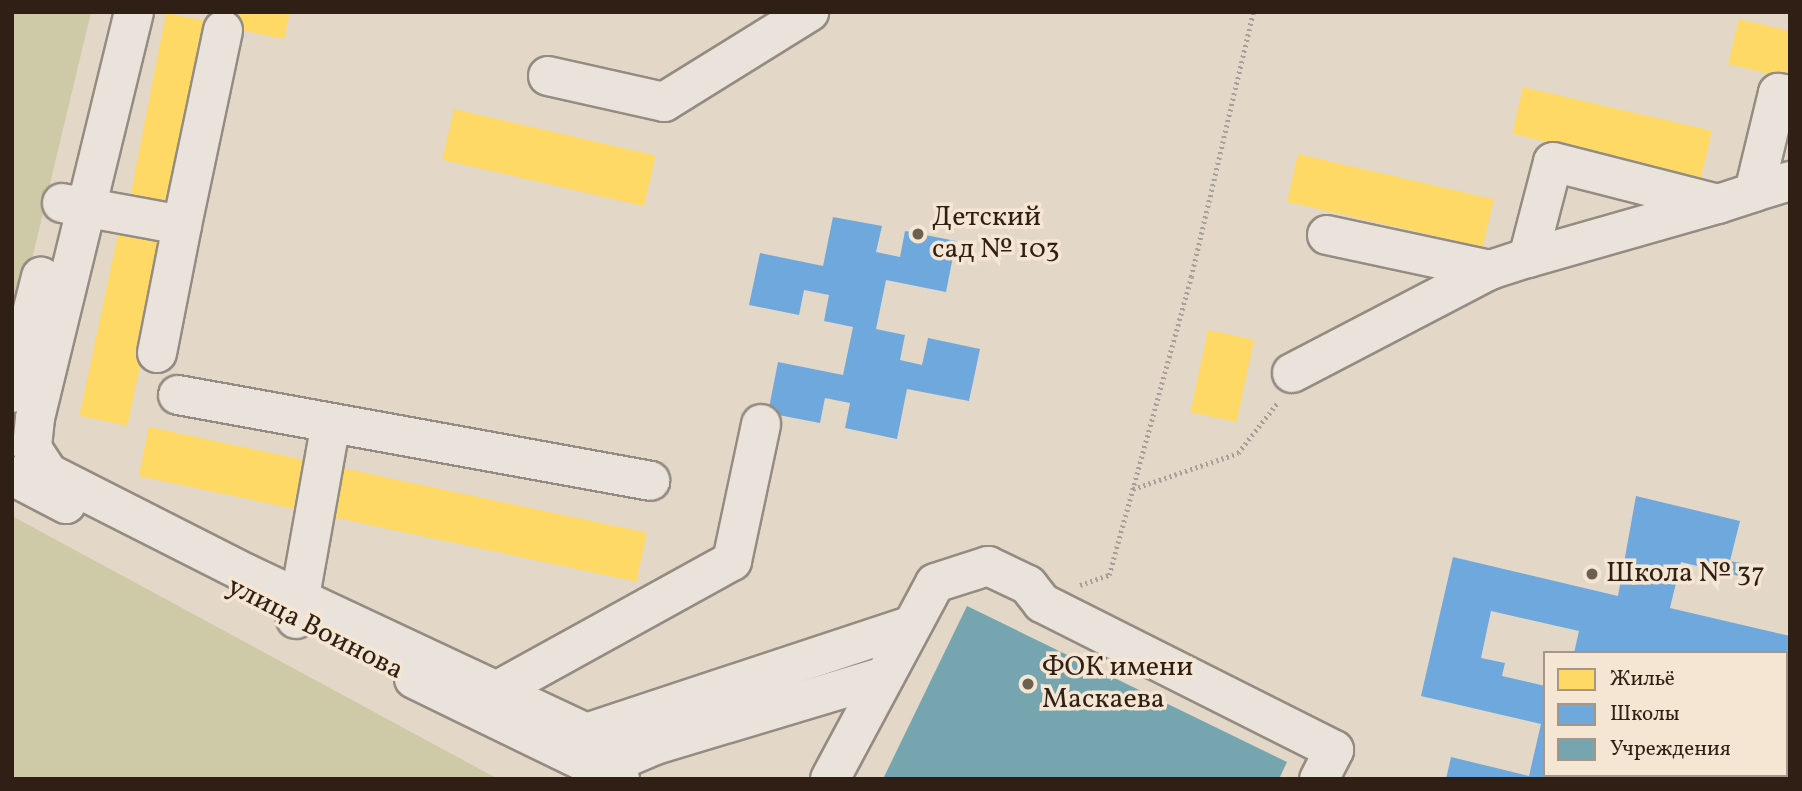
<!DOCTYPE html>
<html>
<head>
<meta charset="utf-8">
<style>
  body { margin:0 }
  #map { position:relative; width:1802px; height:791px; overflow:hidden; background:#e3d7c7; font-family:Vollkorn,serif }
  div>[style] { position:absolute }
  .green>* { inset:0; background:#cec9a7 }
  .homes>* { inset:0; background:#ffd966; transform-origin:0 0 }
  .schools>* { inset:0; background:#6fa8dc }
  .public>* { inset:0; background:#76a5af }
  .path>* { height:4.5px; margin-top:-2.25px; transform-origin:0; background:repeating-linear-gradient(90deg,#a7a099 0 2px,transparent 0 5.5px) }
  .roads { filter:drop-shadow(2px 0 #948c82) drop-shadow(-2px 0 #948c82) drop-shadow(0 2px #948c82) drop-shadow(0 -2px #948c82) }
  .minor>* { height:38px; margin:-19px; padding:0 19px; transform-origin:19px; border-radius:19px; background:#e9e3db }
  .dots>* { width:19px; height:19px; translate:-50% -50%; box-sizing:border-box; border:4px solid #f5e6d3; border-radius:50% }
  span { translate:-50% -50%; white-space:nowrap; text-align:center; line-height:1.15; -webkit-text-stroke:7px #f5e6d3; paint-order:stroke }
  .poi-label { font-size:28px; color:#2f1f14 }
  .left { translate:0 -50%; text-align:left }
  .street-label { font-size:28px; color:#2f1f14 }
  .frame { position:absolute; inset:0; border:14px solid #2f1f14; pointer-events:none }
  .legend { position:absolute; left:1543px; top:651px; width:245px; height:126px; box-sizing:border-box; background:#f5e6d3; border:2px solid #a69687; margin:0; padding:9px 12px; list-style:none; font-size:21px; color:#2f1f14 }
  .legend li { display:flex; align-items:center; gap:14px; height:35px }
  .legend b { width:35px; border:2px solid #a69687 }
</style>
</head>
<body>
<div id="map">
  <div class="green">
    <div style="clip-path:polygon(12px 12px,91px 12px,12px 343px)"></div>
    <div style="clip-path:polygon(12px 516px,498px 779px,12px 779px)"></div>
  </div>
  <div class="homes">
    <div style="clip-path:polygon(239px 12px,290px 12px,284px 39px,236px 29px)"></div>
    <div style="left:166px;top:13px;width:47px;height:194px;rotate:11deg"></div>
    <div style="clip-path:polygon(1739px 19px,1790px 31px,1790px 79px,1728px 64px)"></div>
    <div style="left:1523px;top:87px;width:194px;height:48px;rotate:13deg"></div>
    <div style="left:454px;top:109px;width:207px;height:52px;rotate:13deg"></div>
    <div style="left:1298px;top:154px;width:201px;height:49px;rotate:13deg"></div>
    <div style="left:121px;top:220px;width:49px;height:200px;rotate:12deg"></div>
    <div style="left:1208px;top:330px;width:47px;height:84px;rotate:12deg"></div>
    <div style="left:149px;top:427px;width:509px;height:50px;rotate:12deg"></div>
  </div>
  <div class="schools">
    <div style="clip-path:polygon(833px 217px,882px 226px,876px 252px,900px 257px,905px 231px,956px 241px,946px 292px,886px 280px,876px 329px,905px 335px,900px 360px,922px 365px,928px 338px,980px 349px,969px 401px,907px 389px,897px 439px,845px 428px,850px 403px,825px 398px,820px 423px,768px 413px,778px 362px,843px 375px,853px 327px,824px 321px,829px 295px,804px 290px,799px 315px,749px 305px,760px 253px,823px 266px)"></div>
    <div style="clip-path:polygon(1636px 496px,1740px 521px,1730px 561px,1746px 564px,1743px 577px,1681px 562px,1670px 608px,1790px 636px,1787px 711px,1786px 653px,1574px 653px,1579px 631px,1491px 611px,1481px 658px,1505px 663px,1502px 676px,1545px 686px,1545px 775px,1585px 775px,1584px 779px,1446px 779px,1451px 757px,1529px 776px,1541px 724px,1421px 696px,1453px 557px,1618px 596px)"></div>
  </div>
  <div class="public">
    <div style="clip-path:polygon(967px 606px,1287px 762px,1279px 779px,883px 779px)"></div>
  </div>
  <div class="path">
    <div style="left:1133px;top:489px;width:111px;rotate:-18.9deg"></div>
    <div style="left:1238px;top:453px;width:65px;rotate:-51.9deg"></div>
    <div style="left:1080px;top:585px;width:31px;rotate:-19deg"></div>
    <div style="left:1109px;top:575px;width:309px;rotate:-74.6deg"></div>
    <div style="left:1191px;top:277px;width:272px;rotate:-76.8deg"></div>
  </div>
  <div class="roads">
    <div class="minor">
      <div style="left:134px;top:12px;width:418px;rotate:103.7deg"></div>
      <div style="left:35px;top:418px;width:30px;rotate:96deg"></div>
      <div style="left:32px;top:448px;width:30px;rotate:57deg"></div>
      <div style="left:48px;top:473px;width:223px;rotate:26.9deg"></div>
      <div style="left:247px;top:574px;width:374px;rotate:25.1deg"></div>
      <div style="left:586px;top:733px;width:343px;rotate:-18.3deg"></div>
      <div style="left:548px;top:76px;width:119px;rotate:12.6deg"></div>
      <div style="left:664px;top:102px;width:171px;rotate:-31.8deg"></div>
      <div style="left:1754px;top:192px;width:38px;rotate:-17deg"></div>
      <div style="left:62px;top:203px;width:122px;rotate:10.4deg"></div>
      <div style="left:182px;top:225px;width:199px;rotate:-78.1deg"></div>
      <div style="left:1327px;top:235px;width:167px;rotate:12.1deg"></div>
      <div style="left:1490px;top:270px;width:40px;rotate:-18deg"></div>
      <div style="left:1528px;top:258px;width:99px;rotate:-75.4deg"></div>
      <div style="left:1553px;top:162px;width:170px;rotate:14.3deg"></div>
      <div style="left:1718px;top:204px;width:38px;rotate:-18deg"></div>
      <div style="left:1754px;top:192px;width:102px;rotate:-76.4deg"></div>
      <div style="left:1778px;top:93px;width:12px;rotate:9deg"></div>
      <div style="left:1528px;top:258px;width:198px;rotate:-15.9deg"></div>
      <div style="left:157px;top:353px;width:130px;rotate:-78.9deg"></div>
      <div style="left:1292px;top:373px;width:223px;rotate:-27.5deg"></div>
      <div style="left:12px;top:393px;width:120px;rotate:-76deg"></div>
      <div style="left:178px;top:395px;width:480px;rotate:10.3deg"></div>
      <div style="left:12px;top:476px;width:61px;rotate:27.4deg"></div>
      <div style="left:296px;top:619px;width:199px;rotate:-79.9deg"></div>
      <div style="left:414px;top:679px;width:229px;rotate:25.9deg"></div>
      <div style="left:480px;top:700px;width:288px;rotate:-28.9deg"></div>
      <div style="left:732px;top:561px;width:140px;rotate:-78deg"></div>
      <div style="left:599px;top:769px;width:61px;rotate:-23.2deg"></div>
      <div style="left:655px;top:745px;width:240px;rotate:-16.7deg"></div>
      <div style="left:830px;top:779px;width:222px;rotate:-61.8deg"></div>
      <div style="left:935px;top:583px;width:56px;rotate:-17.8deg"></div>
      <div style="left:988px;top:566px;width:44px;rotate:25.4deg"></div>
      <div style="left:1028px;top:585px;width:23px;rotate:52deg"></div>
      <div style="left:1042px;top:603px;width:327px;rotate:26.7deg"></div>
      <div style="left:1334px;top:750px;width:33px;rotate:117deg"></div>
    </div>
  </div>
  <div class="dots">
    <div style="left:918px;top:234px;background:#6e5f53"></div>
    <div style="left:1592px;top:574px;background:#6e5f53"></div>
    <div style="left:1028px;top:684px;background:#6e5f53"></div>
  </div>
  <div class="poi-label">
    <span class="left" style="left:932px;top:234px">Детский<br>сад № 103</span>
    <span class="left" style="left:1606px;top:574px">Школа № 37</span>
    <span class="left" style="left:1042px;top:684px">ФОК имени<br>Маскаева</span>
  </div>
  <div class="street-label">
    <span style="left:315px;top:629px;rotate:27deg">улица Воинова</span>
  </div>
  <div class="frame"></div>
  <ul class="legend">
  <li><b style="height:19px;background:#ffd966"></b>Жильё</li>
  <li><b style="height:19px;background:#6fa8dc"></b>Школы</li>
  <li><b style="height:19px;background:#76a5af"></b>Учреждения</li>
  </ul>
</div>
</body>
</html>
